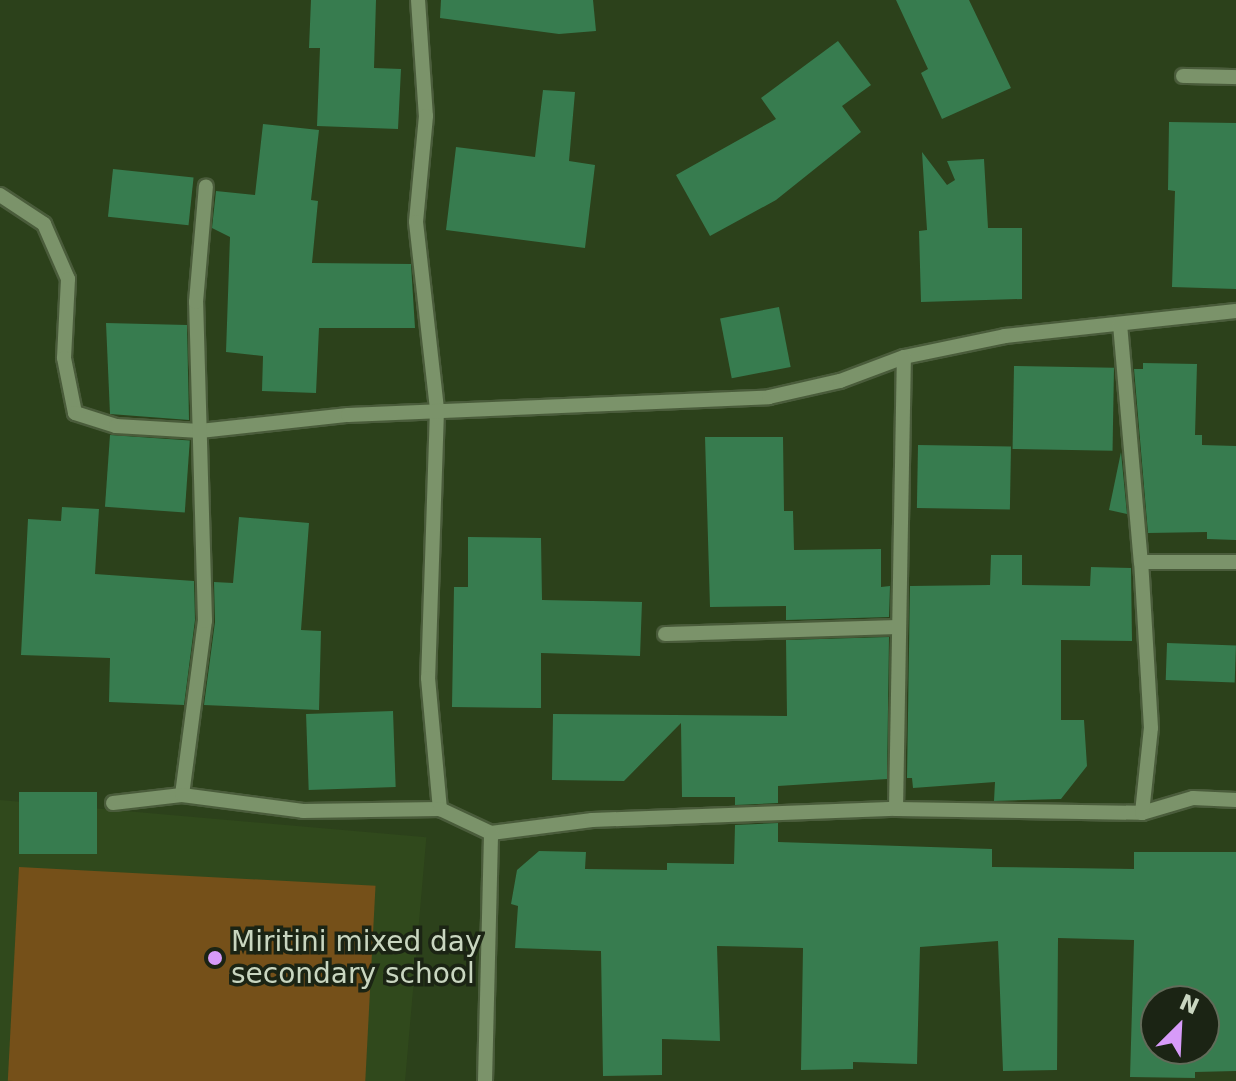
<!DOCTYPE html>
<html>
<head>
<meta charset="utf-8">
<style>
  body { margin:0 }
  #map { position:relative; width:1236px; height:1081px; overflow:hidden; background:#2c411b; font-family:"DejaVu Sans",sans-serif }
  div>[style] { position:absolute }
  .built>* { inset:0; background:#30491c; transform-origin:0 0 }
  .green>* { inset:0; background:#755019; transform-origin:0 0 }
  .building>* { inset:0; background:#377c4f; transform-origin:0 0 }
  .roads { filter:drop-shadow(2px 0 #4a5c3b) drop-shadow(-2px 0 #4a5c3b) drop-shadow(0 2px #4a5c3b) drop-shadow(0 -2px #4a5c3b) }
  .minor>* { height:14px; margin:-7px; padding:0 7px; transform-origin:7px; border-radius:7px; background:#7b936a }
  .dots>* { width:22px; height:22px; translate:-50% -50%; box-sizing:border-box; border:4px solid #1b2414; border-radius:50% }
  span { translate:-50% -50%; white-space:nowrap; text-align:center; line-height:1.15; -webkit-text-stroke:7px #1b2414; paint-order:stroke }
  .poi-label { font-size:28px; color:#c9d6c0 }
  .left { translate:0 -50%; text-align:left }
  .north { position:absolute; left:1140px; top:985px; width:80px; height:80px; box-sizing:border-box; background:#1b2414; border:2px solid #616b59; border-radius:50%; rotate:24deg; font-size:22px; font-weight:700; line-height:32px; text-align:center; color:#c9d6c0 }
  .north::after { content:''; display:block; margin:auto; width:28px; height:36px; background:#d79bf9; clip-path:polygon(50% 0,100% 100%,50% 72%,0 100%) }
</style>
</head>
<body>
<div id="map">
  <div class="built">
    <div style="left:0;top:800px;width:428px;height:281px;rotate:5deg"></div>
  </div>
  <div class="green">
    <div style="left:19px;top:867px;width:357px;height:214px;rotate:3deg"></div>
  </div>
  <div class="building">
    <div style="clip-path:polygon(311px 0,376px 0,374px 68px,401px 69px,398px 129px,317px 126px,320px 48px,309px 48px)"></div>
    <div style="clip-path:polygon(441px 0,593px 0,596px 31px,559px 34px,440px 18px)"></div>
    <div style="clip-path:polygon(896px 0,969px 0,1011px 88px,942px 119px,921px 73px,928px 69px)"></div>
    <div style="clip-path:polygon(838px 41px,871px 85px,842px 106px,861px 132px,776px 200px,710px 236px,676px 175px,776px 119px,761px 98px)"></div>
    <div style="clip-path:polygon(543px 90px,575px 92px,569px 161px,595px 165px,585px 248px,446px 230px,456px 147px,535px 157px)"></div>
    <div style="clip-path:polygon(1169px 122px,1236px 123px,1236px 289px,1172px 287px,1175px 191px,1168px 190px)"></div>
    <div style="clip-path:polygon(263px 124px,319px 130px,311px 200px,318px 201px,312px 263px,411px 264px,415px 328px,319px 328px,316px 393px,262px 391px,263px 356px,226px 352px,230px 237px,212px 228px,216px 191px,255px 195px)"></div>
    <div style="clip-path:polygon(922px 152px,947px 185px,955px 180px,947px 161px,984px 159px,988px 228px,1022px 228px,1022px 299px,921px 302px,919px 231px,927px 230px)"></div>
    <div style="left:113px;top:169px;width:81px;height:48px;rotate:6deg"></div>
    <div style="left:779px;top:307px;width:61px;height:60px;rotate:79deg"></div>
    <div style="clip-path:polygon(106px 323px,187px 325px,189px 420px,110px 414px)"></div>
    <div style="clip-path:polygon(1143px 363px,1197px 364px,1195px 435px,1202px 435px,1202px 445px,1236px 446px,1236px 540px,1207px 539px,1207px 532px,1148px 533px,1134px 369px,1143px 369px)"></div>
    <div style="left:1014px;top:366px;width:100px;height:83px;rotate:1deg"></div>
    <div style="left:110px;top:435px;width:80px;height:72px;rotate:4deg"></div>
    <div style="clip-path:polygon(705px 437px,783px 437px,784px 511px,793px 511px,794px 550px,881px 549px,881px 587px,890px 586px,889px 617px,786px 620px,786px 606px,710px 607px)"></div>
    <div style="left:918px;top:445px;width:93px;height:63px;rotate:1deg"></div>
    <div style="clip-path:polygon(1121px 452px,1127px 514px,1109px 510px)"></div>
    <div style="clip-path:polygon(62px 507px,99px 509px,95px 574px,194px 581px,195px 620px,184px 705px,109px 702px,110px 658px,21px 655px,28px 519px,61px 521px)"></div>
    <div style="clip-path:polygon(239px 517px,309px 523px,301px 630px,321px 631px,319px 710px,204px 705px,215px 622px,214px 582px,233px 583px)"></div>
    <div style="clip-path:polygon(468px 537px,541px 538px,542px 600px,642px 602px,640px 656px,541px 653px,541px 708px,452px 707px,454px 587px,468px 587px)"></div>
    <div style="clip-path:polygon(991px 555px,1022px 555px,1022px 585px,1090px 586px,1091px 567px,1131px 568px,1132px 641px,1061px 640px,1061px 720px,1084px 720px,1087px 766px,1061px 799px,994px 801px,995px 782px,913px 788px,912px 778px,907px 778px,910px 586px,990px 585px)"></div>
    <div style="clip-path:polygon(889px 637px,887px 779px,778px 786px,778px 803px,735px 805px,735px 797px,682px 797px,681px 723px,624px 781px,552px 780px,553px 714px,787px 716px,786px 640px)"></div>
    <div style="left:1167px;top:643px;width:69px;height:37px;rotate:2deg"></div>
    <div style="left:393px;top:711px;width:76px;height:87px;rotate:88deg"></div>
    <div style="left:19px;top:792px;width:78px;height:62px"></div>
    <div style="clip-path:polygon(evenodd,778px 823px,778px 842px,992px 849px,992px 867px,1134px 869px,1134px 852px,1236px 852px,1236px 1071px,1195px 1072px,1195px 1078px,1130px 1077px,1134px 940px,1058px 938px,1057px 1070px,1003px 1071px,998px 941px,920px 947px,917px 1064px,853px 1062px,853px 1069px,801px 1070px,803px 948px,717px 946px,720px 1041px,662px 1039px,662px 1075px,603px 1076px,601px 951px,515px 948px,518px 906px,511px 904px,517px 870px,539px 851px,586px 852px,585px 869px,667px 870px,667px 863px,734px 864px,735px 825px,778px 823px,1156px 1001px,1204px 1001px,1204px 1049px,1156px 1049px,1156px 1001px)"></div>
  </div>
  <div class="roads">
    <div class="minor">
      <div style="left:418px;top:0;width:116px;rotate:86.1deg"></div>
      <div style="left:426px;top:116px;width:106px;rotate:95.4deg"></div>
      <div style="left:416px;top:222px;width:189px;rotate:83.6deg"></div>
      <div style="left:437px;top:410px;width:268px;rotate:91.9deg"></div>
      <div style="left:428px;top:678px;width:132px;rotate:84.8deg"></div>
      <div style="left:1183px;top:76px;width:53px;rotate:1.1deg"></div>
      <div style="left:0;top:195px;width:53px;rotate:33.4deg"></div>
      <div style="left:44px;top:224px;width:60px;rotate:66.4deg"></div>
      <div style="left:68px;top:279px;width:79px;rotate:92.9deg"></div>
      <div style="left:64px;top:358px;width:56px;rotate:78.7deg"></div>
      <div style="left:75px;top:413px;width:43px;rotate:17.6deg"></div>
      <div style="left:116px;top:426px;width:84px;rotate:3.4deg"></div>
      <div style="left:200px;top:431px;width:149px;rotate:-6.2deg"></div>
      <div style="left:348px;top:415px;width:421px;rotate:-2.4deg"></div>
      <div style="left:769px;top:397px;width:73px;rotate:-12.7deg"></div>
      <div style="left:840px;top:381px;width:68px;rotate:-20.6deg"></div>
      <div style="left:904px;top:357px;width:103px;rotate:-11.7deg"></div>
      <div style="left:1005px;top:336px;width:232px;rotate:-6.2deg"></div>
      <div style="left:1120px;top:324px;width:239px;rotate:85deg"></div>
      <div style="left:665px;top:634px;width:234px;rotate:-1.7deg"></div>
      <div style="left:182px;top:795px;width:176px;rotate:-82.5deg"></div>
      <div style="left:205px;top:621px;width:319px;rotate:-91.6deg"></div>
      <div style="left:196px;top:302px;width:116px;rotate:-85.1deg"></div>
      <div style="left:113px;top:803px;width:69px;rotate:-6.6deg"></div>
      <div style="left:182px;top:795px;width:122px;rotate:7.5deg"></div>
      <div style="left:303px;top:811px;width:137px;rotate:-0.8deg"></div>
      <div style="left:440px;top:809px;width:56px;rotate:25.2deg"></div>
      <div style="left:491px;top:833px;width:102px;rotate:-7.3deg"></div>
      <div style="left:592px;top:820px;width:304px;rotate:-2.1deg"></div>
      <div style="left:896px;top:809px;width:246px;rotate:0.9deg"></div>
      <div style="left:1142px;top:813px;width:53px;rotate:-16.4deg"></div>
      <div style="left:1193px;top:798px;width:43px;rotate:2.7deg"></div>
      <div style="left:896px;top:809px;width:452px;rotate:-89deg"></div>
      <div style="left:1142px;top:813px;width:85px;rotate:-84deg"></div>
      <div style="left:1151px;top:728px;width:166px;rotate:-93.4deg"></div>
      <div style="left:1141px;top:562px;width:95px"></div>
      <div style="left:485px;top:1081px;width:248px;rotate:-88.6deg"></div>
    </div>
  </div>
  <div class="dots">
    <div style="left:215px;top:958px;background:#d79bf9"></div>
  </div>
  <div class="poi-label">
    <span class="left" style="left:231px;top:958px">Miritini mixed day<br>secondary school</span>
  </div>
  <div class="north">N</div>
</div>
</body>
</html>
